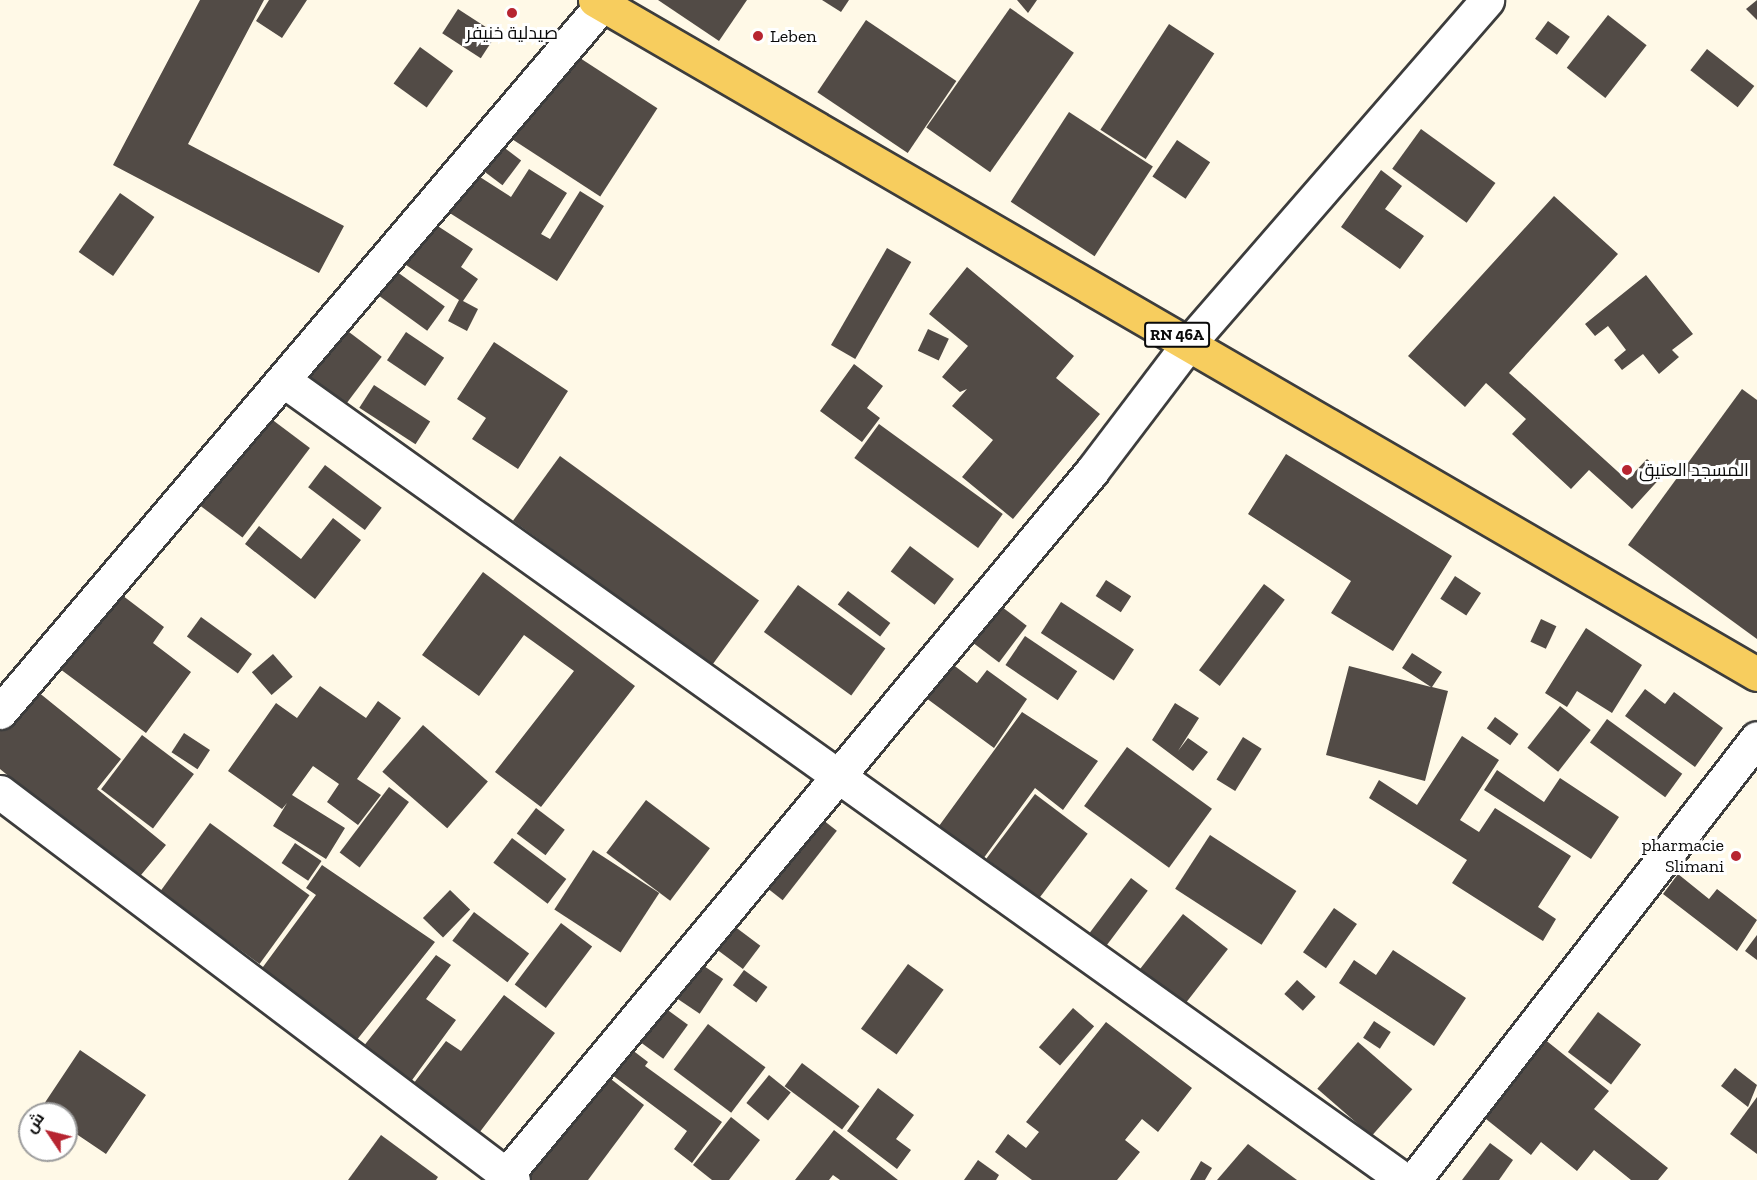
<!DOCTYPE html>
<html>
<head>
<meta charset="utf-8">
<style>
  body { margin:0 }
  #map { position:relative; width:1757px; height:1180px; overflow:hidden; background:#fff9e7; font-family:"Zilla Slab",Cairo,serif }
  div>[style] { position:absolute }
  .building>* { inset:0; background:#524b46; transform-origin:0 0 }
  .roads { filter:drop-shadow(2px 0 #3d3d3d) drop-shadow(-2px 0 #3d3d3d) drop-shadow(0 2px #3d3d3d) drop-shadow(0 -2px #3d3d3d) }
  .street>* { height:33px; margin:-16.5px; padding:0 16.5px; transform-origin:16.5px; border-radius:16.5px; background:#fff }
  .primary>* { height:33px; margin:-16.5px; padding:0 16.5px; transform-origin:16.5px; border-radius:16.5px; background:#f7cd5e }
  .dots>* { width:16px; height:16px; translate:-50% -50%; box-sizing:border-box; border:3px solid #fff; border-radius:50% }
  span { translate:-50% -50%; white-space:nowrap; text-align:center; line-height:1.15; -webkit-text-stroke:6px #fff; paint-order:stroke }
  .shield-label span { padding:2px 4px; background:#fff; border:2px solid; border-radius:4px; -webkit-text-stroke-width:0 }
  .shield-label { font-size:16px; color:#0a0a0a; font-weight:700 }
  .poi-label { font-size:18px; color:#0a0a0a }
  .left { translate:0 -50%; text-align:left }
  .right { translate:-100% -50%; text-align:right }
  .north { position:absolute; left:18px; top:1102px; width:60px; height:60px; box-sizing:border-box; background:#fff; border:2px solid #9d9d9d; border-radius:50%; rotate:305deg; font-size:16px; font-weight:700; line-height:24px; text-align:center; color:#0a0a0a }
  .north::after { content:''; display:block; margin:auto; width:21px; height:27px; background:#b72531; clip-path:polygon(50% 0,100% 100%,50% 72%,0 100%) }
</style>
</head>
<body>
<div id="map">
  <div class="building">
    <div style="clip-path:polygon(200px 0,264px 0,188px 144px,344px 226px,319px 273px,113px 165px)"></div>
    <div style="clip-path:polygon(269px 0,307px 0,282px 38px,256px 21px)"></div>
    <div style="clip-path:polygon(658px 0,747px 0,719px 41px)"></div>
    <div style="clip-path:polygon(822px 0,849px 0,841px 12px)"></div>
    <div style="clip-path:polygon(1017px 0,1037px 0,1028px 13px)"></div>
    <div style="clip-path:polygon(1757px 0,1757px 20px,1746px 9px)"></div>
    <div style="left:1010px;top:8px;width:78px;height:146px;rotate:35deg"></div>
    <div style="left:458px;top:9px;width:46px;height:29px;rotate:33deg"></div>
    <div style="left:1608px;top:15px;width:49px;height:67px;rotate:38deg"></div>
    <div style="left:866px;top:20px;width:109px;height:87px;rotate:34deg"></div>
    <div style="left:1548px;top:21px;width:27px;height:22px;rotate:36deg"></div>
    <div style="left:1169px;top:24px;width:54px;height:126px;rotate:33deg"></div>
    <div style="left:420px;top:47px;width:41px;height:45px;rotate:36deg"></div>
    <div style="left:566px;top:49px;width:109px;height:105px;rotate:33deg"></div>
    <div style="left:1707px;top:49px;width:60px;height:27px;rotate:38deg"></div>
    <div style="left:1069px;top:112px;width:100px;height:107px;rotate:33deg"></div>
    <div style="left:1421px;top:129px;width:92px;height:49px;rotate:36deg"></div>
    <div style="left:494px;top:140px;width:34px;height:31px;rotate:37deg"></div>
    <div style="left:1177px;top:140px;width:40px;height:44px;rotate:34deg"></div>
    <div style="clip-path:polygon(529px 169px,567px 193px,541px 234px,550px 239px,580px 191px,604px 206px,557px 281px,445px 210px,469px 170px,511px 197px)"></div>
    <div style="clip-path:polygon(1381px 170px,1402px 186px,1385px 209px,1424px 236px,1400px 269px,1341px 227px)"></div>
    <div style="left:120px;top:193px;width:42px;height:72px;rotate:35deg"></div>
    <div style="clip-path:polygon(1554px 196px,1618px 254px,1509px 373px,1627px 480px,1647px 459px,1664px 474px,1632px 509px,1589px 470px,1571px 489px,1512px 434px,1526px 419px,1486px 383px,1465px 407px,1408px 356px)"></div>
    <div style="clip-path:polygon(430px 221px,473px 249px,461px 267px,478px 279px,463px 301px,478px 309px,467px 331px,448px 321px,459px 300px,403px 263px)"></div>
    <div style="left:887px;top:248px;width:28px;height:112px;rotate:30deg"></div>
    <div style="left:389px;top:266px;width:69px;height:30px;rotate:36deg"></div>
    <div style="clip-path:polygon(967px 267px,1074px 356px,1056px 378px,1100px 414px,1013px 519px,962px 477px,993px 440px,952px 406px,967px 389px,960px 392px,942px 377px,968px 346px,929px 314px)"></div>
    <div style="clip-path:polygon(1646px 275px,1693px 334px,1672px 350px,1679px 357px,1659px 374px,1643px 354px,1622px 370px,1614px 360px,1626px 350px,1608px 326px,1595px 336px,1585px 324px)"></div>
    <div style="left:341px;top:326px;width:51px;height:59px;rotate:37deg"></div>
    <div style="left:928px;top:329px;width:23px;height:24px;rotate:25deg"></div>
    <div style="left:406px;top:332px;width:46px;height:34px;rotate:34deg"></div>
    <div style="clip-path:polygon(494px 342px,568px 391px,518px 469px,472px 439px,486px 418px,457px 399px)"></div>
    <div style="clip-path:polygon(854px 364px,883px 386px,867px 408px,880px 418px,862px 442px,820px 411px)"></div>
    <div style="left:374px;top:385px;width:67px;height:27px;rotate:33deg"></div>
    <div style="clip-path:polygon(1742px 389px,1757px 400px,1757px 639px,1628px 545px)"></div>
    <div style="left:262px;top:412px;width:60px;height:112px;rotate:37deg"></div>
    <div style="left:879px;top:424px;width:153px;height:42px;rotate:36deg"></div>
    <div style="clip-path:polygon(1286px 454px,1452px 556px,1393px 651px,1331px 613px,1351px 581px,1248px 514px)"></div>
    <div style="left:560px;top:456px;width:246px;height:80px;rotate:36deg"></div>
    <div style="left:325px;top:465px;width:71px;height:28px;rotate:37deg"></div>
    <div style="clip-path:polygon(333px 518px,361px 540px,315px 599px,245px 544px,259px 526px,301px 559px)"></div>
    <div style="left:910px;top:546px;width:55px;height:32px;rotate:37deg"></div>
    <div style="clip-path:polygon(483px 572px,635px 686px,541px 807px,495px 772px,574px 671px,524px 635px,479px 696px,422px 655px)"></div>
    <div style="left:1455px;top:576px;width:31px;height:27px;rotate:33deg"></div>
    <div style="left:1106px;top:580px;width:30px;height:19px;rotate:33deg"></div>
    <div style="left:1264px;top:584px;width:26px;height:108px;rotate:37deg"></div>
    <div style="left:798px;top:585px;width:108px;height:58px;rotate:36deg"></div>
    <div style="clip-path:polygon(110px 586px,164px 627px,153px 643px,191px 672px,146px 733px,52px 663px)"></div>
    <div style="left:848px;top:591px;width:53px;height:17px;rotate:37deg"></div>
    <div style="left:994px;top:601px;width:41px;height:46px;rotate:37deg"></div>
    <div style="left:1061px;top:602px;width:87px;height:37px;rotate:33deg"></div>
    <div style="left:201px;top:617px;width:63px;height:24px;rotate:36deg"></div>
    <div style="left:1541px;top:619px;width:17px;height:25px;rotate:25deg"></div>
    <div style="clip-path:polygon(1586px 628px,1642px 665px,1612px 713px,1577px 691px,1567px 707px,1545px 693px)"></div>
    <div style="left:1025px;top:636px;width:63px;height:35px;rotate:34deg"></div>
    <div style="clip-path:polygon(1412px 653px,1442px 672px,1432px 687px,1448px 691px,1425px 781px,1326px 755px,1349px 666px,1431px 687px,1402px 668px)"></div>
    <div style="left:273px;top:654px;width:30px;height:28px;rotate:49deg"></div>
    <div style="clip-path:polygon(947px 660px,977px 683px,987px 670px,1027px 699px,994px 748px,922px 695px)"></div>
    <div style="clip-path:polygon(27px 683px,121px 759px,97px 789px,166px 845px,136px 881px,0 769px,0 716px)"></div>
    <div style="clip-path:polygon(320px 686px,366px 718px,378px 701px,401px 718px,357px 779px,381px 795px,358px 825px,327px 802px,339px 784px,313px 766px,292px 795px,345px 828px,326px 859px,273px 826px,287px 803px,282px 809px,228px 771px,276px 703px,297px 718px)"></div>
    <div style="clip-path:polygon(1645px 689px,1665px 704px,1674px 692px,1723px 728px,1695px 767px,1625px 716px)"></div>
    <div style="clip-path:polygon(1175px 703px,1199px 718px,1178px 751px,1188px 738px,1208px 752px,1193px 771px,1152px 740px)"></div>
    <div style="left:1560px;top:706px;width:39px;height:53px;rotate:38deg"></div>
    <div style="clip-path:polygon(1022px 712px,1098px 761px,1063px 810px,1035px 788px,983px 859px,939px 826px)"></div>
    <div style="left:1495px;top:717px;width:29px;height:14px;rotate:36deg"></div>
    <div style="left:1607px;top:719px;width:93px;height:29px;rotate:36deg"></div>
    <div style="left:423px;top:725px;width:86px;height:62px;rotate:41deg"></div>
    <div style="left:184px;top:733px;width:31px;height:23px;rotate:33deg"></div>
    <div style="left:142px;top:735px;width:65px;height:68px;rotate:37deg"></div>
    <div style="clip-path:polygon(1462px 736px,1499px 760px,1460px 820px,1479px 832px,1495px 808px,1571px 856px,1538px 907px,1556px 919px,1543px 941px,1452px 883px,1467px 860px,1369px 798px,1379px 780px,1417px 805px)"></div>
    <div style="left:1243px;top:737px;width:22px;height:50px;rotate:32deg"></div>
    <div style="left:1127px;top:747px;width:105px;height:73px;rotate:36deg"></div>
    <div style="clip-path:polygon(1497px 770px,1544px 802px,1560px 778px,1619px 817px,1591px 859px,1484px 790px)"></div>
    <div style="left:389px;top:787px;width:25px;height:82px;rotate:37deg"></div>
    <div style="left:1035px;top:794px;width:66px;height:81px;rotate:37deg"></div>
    <div style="left:646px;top:800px;width:80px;height:66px;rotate:37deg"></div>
    <div style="left:536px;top:808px;width:36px;height:32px;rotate:37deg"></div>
    <div style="left:814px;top:813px;width:29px;height:88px;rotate:38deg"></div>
    <div style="left:210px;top:823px;width:123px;height:85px;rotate:36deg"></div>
    <div style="left:1210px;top:835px;width:103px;height:64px;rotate:33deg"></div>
    <div style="left:512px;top:838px;width:68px;height:31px;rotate:37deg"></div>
    <div style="left:295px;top:843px;width:32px;height:24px;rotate:34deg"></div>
    <div style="left:593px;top:850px;width:79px;height:71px;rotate:33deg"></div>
    <div style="clip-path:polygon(322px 865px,435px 942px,356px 1041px,260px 971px,316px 895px,306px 888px)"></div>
    <div style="clip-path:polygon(1678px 874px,1709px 899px,1717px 889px,1757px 920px,1737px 951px,1663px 894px)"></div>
    <div style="left:1131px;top:878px;width:21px;height:77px;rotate:37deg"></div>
    <div style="left:450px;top:890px;width:28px;height:39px;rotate:44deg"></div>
    <div style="left:1334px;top:908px;width:28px;height:54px;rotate:35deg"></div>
    <div style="left:474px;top:912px;width:69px;height:36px;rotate:37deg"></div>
    <div style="left:1183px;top:914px;width:57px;height:71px;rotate:38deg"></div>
    <div style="left:561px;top:923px;width:39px;height:77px;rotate:37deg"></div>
    <div style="left:730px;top:923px;width:38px;height:29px;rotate:37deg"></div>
    <div style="clip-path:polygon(1757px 935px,1757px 960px,1745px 951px)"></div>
    <div style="clip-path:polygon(1393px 950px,1466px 998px,1434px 1046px,1339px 983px,1354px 960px,1376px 975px)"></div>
    <div style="clip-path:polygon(436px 955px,451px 965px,426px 999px,456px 1020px,407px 1087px,359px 1052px)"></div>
    <div style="left:695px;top:960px;width:34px;height:42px;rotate:34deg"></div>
    <div style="left:908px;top:964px;width:44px;height:80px;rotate:36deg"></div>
    <div style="left:744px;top:970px;width:29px;height:19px;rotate:36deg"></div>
    <div style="left:1297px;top:980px;width:25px;height:19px;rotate:42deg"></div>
    <div style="clip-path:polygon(504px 995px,555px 1033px,473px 1141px,407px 1092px,446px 1041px,461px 1051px)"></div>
    <div style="left:658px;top:1003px;width:37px;height:42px;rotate:36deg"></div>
    <div style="left:1073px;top:1008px;width:28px;height:52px;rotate:41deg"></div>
    <div style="left:1598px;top:1012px;width:54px;height:50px;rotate:37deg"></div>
    <div style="left:1374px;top:1021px;width:20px;height:20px;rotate:33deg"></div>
    <div style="clip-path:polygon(1106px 1022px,1192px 1088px,1158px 1132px,1142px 1119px,1125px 1140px,1140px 1152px,1117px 1180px,1032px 1180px,995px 1152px,1008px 1134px,1026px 1148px,1039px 1132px,1026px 1122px)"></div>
    <div style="left:708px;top:1024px;width:72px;height:57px;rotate:37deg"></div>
    <div style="clip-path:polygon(1543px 1038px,1609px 1091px,1594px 1109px,1668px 1168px,1658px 1180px,1631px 1180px,1594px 1150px,1577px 1171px,1541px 1142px,1531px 1155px,1481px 1115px)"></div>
    <div style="left:1358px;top:1042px;width:72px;height:62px;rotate:41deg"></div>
    <div style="clip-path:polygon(623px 1043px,648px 1062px,645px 1066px,722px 1122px,692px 1163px,674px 1149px,687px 1131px,604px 1069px)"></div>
    <div style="clip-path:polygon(80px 1050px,146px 1095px,106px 1154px,66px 1127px,66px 1114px,40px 1110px)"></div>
    <div style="left:802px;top:1063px;width:72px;height:29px;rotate:37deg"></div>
    <div style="clip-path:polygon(593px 1065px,644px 1105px,588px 1180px,528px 1180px,514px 1169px)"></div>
    <div style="clip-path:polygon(1735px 1068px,1757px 1085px,1748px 1107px,1721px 1086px)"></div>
    <div style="left:769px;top:1075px;width:28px;height:36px;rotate:39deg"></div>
    <div style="clip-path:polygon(878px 1088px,914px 1115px,896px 1139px,911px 1150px,897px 1169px,847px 1131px)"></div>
    <div style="clip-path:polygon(1757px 1097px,1757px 1154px,1730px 1134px)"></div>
    <div style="clip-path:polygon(731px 1117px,760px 1140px,729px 1180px,712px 1180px,693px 1165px)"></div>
    <div style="clip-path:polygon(834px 1130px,898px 1180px,840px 1180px,833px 1175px,829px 1180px,795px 1180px)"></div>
    <div style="clip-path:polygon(381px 1135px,438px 1177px,436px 1180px,348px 1180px)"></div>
    <div style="clip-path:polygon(1490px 1143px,1513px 1160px,1499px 1180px,1462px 1180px)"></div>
    <div style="clip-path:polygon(1248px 1144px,1297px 1180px,1217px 1180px)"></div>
    <div style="clip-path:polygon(978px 1160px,999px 1175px,996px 1180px,964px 1180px)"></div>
    <div style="clip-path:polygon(1201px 1161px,1212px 1168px,1205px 1180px,1190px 1180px)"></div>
  </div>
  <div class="roads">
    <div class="street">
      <div style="left:283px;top:380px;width:1377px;rotate:35.51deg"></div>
      <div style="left:0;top:712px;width:935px;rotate:-49.6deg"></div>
      <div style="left:0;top:792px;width:643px;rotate:37.1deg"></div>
      <div style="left:502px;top:1180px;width:922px;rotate:-50.23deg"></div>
      <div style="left:1092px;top:471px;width:162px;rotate:-52.8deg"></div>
      <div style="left:1190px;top:342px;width:453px;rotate:-49deg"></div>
      <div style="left:1414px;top:1180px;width:559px;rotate:-52.19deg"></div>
    </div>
    <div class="primary">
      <div style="left:595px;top:0;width:1343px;rotate:30.12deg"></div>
    </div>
  </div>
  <div class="dots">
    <div style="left:512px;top:13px;background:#b72531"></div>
    <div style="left:758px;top:36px;background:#b72531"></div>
    <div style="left:1627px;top:470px;background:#b72531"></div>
    <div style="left:1736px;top:856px;background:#b72531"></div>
  </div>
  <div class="shield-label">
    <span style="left:1177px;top:335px">RN 46A</span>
  </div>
  <div class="poi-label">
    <span style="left:512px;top:33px">صيدلية خنيفر</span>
    <span class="left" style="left:770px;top:36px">Leben</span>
    <span class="left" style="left:1639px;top:470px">المسجد العتيق</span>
    <span class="right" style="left:1724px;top:856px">pharmacie<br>Slimani</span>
  </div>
  <div class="north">ش</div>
</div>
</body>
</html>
